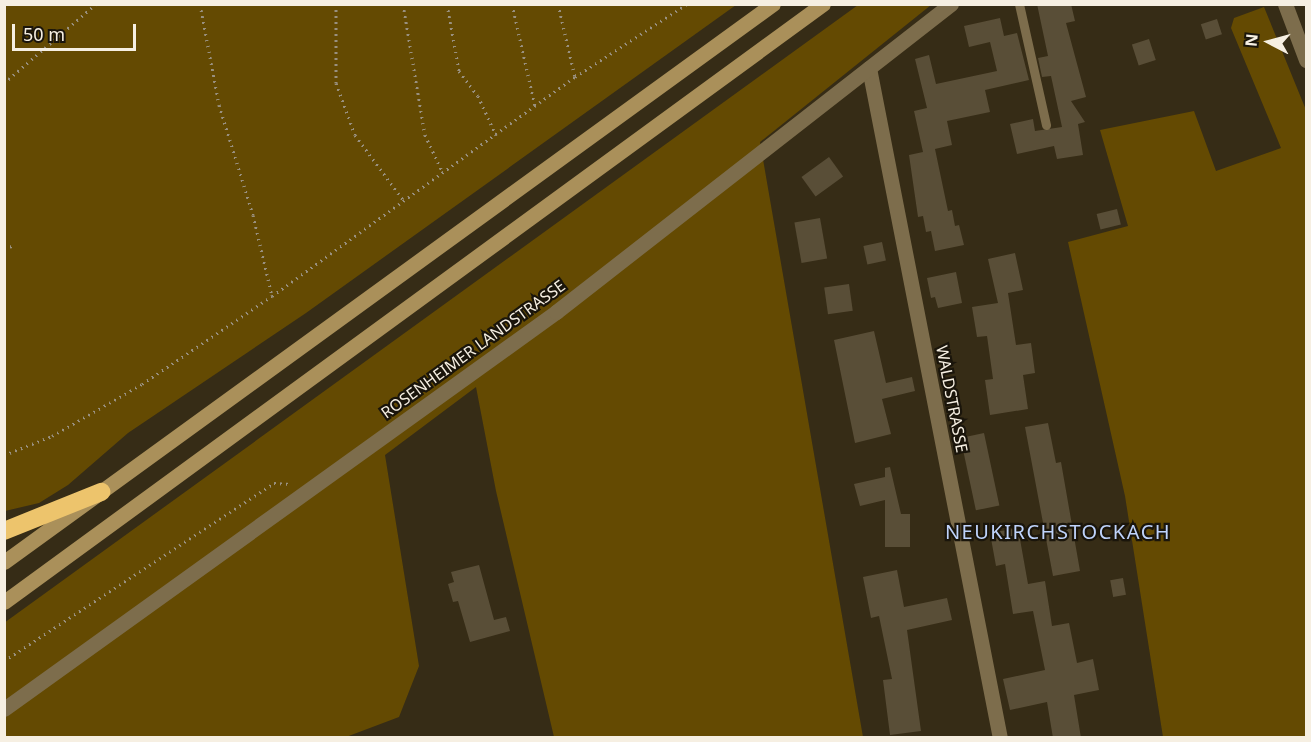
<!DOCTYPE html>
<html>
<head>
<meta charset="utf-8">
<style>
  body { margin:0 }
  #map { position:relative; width:1311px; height:742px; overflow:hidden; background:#362c16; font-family:"Noto Sans",sans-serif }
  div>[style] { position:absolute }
  .green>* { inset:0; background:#644a02 }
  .building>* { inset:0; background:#594e37; transform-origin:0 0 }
  .path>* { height:3px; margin-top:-1.5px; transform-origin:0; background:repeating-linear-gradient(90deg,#99907f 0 1.5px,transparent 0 6px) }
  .service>* { height:9px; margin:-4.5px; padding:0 4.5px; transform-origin:4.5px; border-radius:4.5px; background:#7d6d4c }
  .minor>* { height:15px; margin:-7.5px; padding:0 7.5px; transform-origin:7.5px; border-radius:7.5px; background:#7d6d4c }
  .secondary>* { height:15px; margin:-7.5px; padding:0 7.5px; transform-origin:7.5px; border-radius:7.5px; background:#aa905a }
  .motorway>* { height:18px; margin:-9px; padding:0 9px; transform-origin:9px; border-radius:9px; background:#edc46c }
  span { translate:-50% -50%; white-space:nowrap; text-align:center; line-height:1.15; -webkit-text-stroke:4.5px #1a150b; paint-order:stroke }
  .street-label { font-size:16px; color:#f6efe2 }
  .quarter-label { font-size:20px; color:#bfd3fb; letter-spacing:1.5px }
  .frame { position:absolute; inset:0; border:6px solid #f6efe2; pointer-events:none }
  .north { position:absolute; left:1239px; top:12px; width:60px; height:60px; -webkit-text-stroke:4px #1a150b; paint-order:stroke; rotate:276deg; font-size:16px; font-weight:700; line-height:24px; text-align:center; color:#f6efe2 }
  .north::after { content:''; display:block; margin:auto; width:21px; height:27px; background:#f6efe2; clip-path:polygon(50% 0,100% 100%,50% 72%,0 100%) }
  .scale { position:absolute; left:12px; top:24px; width:124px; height:27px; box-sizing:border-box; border:3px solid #f6efe2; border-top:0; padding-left:8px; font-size:18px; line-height:21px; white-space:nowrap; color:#f6efe2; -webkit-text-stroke:4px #1a150b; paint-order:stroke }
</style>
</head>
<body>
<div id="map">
  <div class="green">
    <div style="clip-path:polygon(4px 5px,5px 4px,736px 5px,306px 313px,128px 433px,68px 485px,39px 503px,5px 511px)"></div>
    <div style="clip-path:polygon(858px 5px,931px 5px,760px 142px,863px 737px,554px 737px,496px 491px,476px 387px,385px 455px,419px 666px,399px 717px,346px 737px,5px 737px,4px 623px)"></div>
    <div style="clip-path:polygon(1264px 7px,1306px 110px,1306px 737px,1163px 737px,1125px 496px,1068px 242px,1128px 226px,1100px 130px,1194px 111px,1216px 171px,1281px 148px,1231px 28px,1234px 18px)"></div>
  </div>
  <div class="building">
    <div style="clip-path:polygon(1037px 4px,1071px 4px,1075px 21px,1066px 23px,1086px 97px,1071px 101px,1085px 122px,1078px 124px,1083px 155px,1057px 159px,1054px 146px,1017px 154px,1010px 124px,1033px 119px,1035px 131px,1062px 127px,1051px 76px,1042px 77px,1038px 58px,1048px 56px)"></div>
    <div style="clip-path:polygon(1000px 18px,1004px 36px,1017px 33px,1029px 80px,985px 90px,990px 112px,947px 121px,952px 145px,935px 149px,948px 211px,952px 210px,955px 226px,959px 225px,964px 245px,935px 251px,931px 231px,926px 232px,923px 216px,918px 217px,909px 155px,923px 152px,914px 111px,927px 108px,915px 59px,929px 55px,936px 84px,997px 71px,990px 42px,969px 47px,964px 26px)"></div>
    <div style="left:1217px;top:19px;width:16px;height:17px;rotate:72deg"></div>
    <div style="left:1149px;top:39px;width:22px;height:18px;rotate:72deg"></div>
    <div style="left:829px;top:157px;width:24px;height:34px;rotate:54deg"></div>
    <div style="left:1117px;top:209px;width:16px;height:21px;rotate:76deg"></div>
    <div style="left:820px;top:218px;width:41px;height:26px;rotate:80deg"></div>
    <div style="left:882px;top:242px;width:19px;height:19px;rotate:78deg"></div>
    <div style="clip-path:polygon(1015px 253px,1023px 290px,1008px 293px,1016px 345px,1031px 343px,1035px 373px,1023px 375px,1028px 409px,990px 415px,985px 380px,993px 379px,987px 336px,977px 337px,972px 307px,998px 303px,988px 259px)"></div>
    <div style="clip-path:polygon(956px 272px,962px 303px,938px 308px,935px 297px,931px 298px,927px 278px)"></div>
    <div style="left:849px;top:284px;width:27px;height:25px;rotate:82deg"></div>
    <div style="clip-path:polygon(874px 331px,886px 383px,912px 377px,915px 391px,882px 399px,891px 434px,855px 443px,834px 340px)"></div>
    <div style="clip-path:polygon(1048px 423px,1056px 463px,1061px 462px,1080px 571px,1053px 576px,1025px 427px)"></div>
    <div style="left:984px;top:433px;width:74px;height:24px;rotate:78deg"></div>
    <div style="clip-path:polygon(890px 467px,901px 514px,910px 514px,910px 547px,885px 547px,885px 500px,860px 506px,854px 484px,885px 477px,885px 468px)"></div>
    <div style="clip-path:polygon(1018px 528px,1028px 584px,1045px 581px,1052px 626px,1069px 623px,1077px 663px,1093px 659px,1099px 690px,1074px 695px,1081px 738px,1053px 738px,1047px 702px,1010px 710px,1003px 679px,1045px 670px,1033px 611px,1013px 614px,1005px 564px,996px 566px,990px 533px)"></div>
    <div style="clip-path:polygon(479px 565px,494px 620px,506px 617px,510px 631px,470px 642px,458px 601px,453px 602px,448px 584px,454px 582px,451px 572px)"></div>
    <div style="clip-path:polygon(897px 570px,904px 607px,947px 598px,952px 620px,907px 630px,921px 731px,890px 735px,883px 680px,892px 679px,879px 616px,871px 618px,863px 577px)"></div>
    <div style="left:1123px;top:578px;width:17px;height:13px;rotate:80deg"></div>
  </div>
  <div class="path">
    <div style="left:200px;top:4px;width:103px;rotate:79.3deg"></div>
    <div style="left:219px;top:105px;width:115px;rotate:72.8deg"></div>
    <div style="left:253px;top:215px;width:83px;rotate:76.8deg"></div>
    <div style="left:336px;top:4px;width:79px;rotate:90deg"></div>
    <div style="left:336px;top:83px;width:55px;rotate:69.9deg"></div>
    <div style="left:355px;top:135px;width:82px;rotate:53.4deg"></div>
    <div style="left:403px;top:4px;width:133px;rotate:80.5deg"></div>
    <div style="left:425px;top:135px;width:42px;rotate:64.7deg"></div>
    <div style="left:447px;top:4px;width:68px;rotate:79.8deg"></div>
    <div style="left:459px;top:71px;width:31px;rotate:53deg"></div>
    <div style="left:478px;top:96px;width:43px;rotate:65.2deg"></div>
    <div style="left:512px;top:4px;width:105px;rotate:77.3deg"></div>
    <div style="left:558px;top:4px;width:75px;rotate:76.9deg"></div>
    <div style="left:4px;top:83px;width:121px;rotate:-40.7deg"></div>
    <div style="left:4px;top:247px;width:10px;rotate:-6deg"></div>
    <div style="left:4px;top:455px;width:52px;rotate:-21.6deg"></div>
    <div style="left:52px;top:436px;width:104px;rotate:-30deg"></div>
    <div style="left:142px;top:384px;width:157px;rotate:-34.1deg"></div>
    <div style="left:272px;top:296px;width:374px;rotate:-35.9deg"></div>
    <div style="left:575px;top:77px;width:134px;rotate:-33.1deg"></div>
    <div style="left:4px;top:661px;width:323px;rotate:-33.4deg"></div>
    <div style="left:274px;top:483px;width:17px;rotate:3deg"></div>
  </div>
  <div class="service">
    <div style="left:1019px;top:4px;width:124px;rotate:77.4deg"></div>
  </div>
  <div class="minor">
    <div style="left:1285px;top:4px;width:60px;rotate:69.4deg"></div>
    <div style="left:869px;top:68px;width:683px;rotate:78.94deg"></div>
    <div style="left:4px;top:709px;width:680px;rotate:-35.72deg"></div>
    <div style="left:556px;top:312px;width:501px;rotate:-37.95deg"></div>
  </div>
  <div class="secondary">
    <div style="left:4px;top:562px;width:950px;rotate:-35.97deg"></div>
    <div style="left:4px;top:602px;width:1014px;rotate:-36.14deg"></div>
  </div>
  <div class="motorway">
    <div style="left:4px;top:531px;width:105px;rotate:-21.9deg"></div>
  </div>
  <div class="street-label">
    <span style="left:473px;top:349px;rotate:-36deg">ROSENHEIMER LANDSTRASSE</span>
    <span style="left:952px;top:399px;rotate:79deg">WALDSTRASSE</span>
  </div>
  <div class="quarter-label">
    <span style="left:1058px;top:531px">NEUKIRCHSTOCKACH</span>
  </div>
  <div class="frame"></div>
  <div class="north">N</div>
  <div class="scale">50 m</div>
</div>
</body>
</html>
